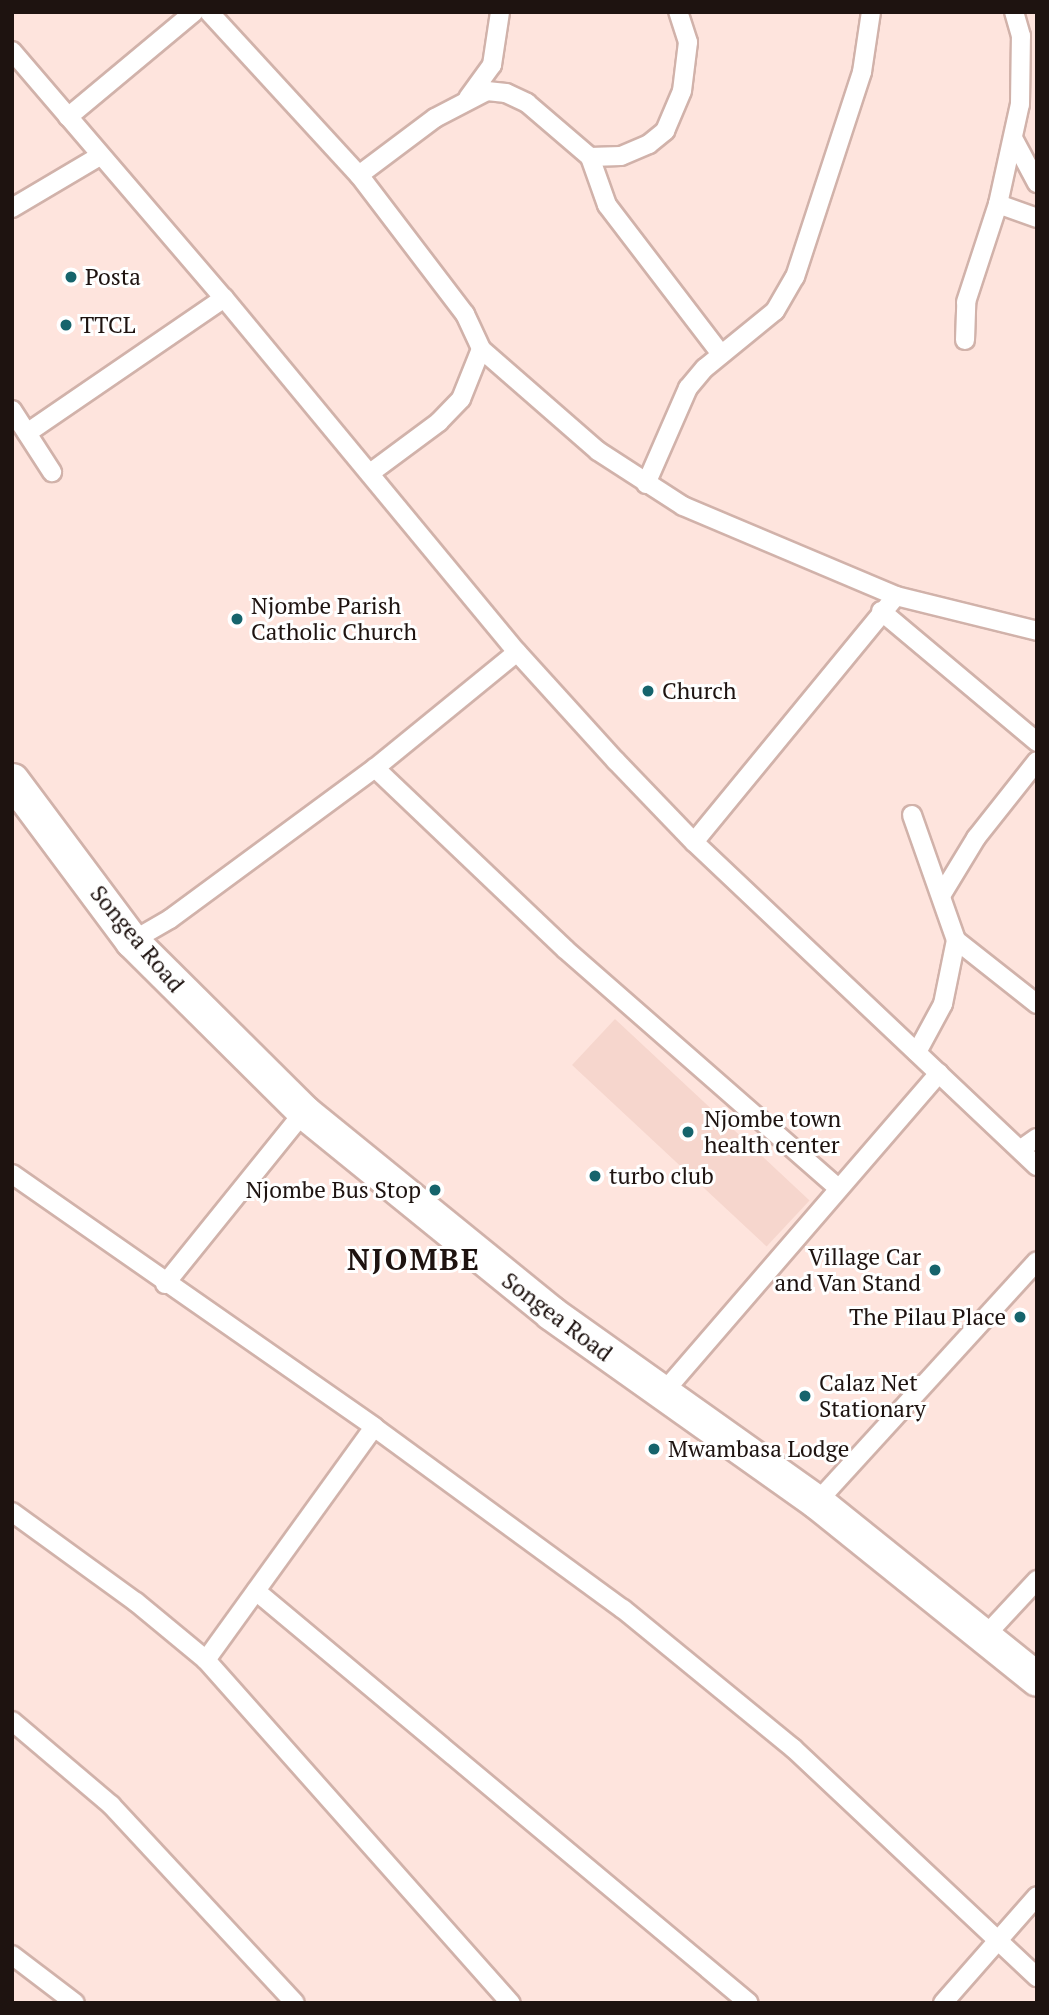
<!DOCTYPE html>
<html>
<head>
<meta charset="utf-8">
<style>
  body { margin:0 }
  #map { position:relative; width:1049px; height:2015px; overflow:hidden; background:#fee4dd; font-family:"PT Serif",serif }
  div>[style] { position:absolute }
  .built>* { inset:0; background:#f6d6cd; transform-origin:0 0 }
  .roads { filter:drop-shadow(2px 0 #d1b2aa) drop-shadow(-2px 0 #d1b2aa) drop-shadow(0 2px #d1b2aa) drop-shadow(0 -2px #d1b2aa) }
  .street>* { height:18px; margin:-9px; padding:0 9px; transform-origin:9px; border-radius:9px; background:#fff }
  .highway>* { height:33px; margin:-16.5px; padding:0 16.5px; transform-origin:16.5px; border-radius:16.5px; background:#fff }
  .dots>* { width:19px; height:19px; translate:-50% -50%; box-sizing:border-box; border:4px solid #fff; border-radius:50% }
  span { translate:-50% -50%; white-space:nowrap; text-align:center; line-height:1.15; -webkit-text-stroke:6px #fff; paint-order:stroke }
  .poi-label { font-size:23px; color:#1e1310 }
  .left { translate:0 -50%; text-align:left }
  .right { translate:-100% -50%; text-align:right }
  .street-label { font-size:23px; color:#1e1310 }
  .district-label { font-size:30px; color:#1e1310; font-weight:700; letter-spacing:2px }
  .frame { position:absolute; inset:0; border:14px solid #1e1310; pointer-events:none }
</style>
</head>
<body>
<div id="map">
  <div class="built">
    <div style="left:615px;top:1019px;width:266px;height:63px;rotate:43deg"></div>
  </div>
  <div class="roads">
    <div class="street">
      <div style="left:209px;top:12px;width:222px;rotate:47.4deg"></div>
      <div style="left:359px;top:175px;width:175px;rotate:52.7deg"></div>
      <div style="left:465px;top:314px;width:38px;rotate:65deg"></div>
      <div style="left:481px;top:349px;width:54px;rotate:111.8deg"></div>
      <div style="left:461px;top:399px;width:32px;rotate:134deg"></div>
      <div style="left:439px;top:422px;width:86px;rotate:143.5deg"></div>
      <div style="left:12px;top:51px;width:326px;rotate:49.4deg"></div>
      <div style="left:224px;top:298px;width:460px;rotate:50.4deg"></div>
      <div style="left:517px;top:652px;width:147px;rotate:47.8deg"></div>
      <div style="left:616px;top:761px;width:112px;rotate:46.1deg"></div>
      <div style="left:694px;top:842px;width:472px;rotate:43.4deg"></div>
      <div style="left:468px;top:98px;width:41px;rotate:-54deg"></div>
      <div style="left:492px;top:65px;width:54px;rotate:-81.4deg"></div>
      <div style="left:68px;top:117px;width:164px;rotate:-39.8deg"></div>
      <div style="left:1014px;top:140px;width:49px;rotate:61.9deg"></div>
      <div style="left:590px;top:157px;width:51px;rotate:70.5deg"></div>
      <div style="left:607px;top:205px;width:188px;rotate:52.6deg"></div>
      <div style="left:359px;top:175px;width:95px;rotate:-36.9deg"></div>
      <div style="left:435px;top:118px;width:59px;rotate:-27.4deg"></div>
      <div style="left:487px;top:91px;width:19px;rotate:6deg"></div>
      <div style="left:506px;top:93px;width:23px;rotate:25deg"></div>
      <div style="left:527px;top:103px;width:83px;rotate:40.6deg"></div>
      <div style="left:590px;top:157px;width:31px;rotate:-2deg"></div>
      <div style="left:621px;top:156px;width:30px;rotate:-23deg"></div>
      <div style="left:649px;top:144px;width:21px;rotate:-39deg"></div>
      <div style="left:665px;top:131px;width:43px;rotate:-67deg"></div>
      <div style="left:682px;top:91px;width:49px;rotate:-83deg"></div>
      <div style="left:688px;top:42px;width:32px;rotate:-108deg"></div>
      <div style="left:998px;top:204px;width:41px;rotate:19.7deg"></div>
      <div style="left:12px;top:208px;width:102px;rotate:-30.6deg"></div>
      <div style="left:965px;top:340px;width:38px;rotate:-88deg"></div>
      <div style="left:966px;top:302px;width:103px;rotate:-71.9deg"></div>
      <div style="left:998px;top:204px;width:102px;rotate:-77.6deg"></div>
      <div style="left:1020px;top:104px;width:68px;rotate:-89.2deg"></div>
      <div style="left:1021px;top:36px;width:25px;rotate:-106deg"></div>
      <div style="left:481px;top:349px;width:155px;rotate:41.1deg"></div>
      <div style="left:598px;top:451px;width:101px;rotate:32.9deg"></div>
      <div style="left:683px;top:506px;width:231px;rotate:22.9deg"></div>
      <div style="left:896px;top:596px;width:145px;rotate:13.9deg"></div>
      <div style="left:12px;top:410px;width:74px;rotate:57.2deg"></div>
      <div style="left:27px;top:433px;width:239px;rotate:-34.4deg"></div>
      <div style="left:646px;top:484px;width:105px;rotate:-66.4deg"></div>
      <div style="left:688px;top:388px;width:26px;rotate:-50deg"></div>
      <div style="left:705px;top:368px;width:90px;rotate:-39.2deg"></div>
      <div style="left:775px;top:311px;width:39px;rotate:-60deg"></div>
      <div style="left:795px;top:277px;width:216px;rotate:-71.9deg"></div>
      <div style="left:862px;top:72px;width:61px;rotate:-81.5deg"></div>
      <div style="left:881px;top:611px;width:204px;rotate:40deg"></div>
      <div style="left:375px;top:768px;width:262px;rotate:43.6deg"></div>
      <div style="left:565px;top:949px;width:361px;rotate:41.2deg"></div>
      <div style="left:912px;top:815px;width:133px;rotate:70.6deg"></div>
      <div style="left:956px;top:940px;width:65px;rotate:101.5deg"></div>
      <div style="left:943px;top:1004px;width:55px;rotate:118.4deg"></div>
      <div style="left:694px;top:842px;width:318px;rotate:-50.6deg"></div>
      <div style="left:942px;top:894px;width:66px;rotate:-58.7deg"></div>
      <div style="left:976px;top:838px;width:98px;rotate:-51.6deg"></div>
      <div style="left:956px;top:940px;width:103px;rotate:38.3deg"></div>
      <div style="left:132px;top:941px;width:44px;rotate:-30.1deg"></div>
      <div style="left:170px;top:919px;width:255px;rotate:-36.4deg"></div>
      <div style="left:375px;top:768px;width:183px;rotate:-39.2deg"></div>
      <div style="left:1021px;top:1149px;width:19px;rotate:-35deg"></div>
      <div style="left:12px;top:1174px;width:442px;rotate:34.9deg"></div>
      <div style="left:374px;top:1427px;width:308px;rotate:36.2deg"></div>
      <div style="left:623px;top:1609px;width:220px;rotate:39.3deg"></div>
      <div style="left:793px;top:1748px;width:335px;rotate:43.2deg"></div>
      <div style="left:165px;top:1284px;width:221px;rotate:-51.1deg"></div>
      <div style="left:662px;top:1394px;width:424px;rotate:-49.2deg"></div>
      <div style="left:817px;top:1502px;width:326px;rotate:-47.6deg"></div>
      <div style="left:12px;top:1512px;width:153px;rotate:36deg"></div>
      <div style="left:136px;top:1602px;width:91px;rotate:39.6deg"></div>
      <div style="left:206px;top:1660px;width:459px;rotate:48.4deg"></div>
      <div style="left:256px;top:1591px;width:642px;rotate:39.89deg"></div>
      <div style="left:984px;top:1637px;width:78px;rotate:-47.1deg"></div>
      <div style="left:206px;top:1660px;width:287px;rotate:-54.2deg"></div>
      <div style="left:12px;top:1721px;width:130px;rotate:40.3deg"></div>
      <div style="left:111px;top:1805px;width:270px;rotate:47.1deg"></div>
      <div style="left:12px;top:1955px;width:79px;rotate:37.3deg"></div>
      <div style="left:943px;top:2003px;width:142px;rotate:-48.7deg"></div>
    </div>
    <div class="highway">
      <div style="left:12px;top:780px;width:201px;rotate:53.3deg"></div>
      <div style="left:132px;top:941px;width:243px;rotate:44.8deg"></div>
      <div style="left:304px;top:1112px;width:318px;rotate:39.1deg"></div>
      <div style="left:551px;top:1313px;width:326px;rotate:35.4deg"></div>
      <div style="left:817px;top:1502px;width:282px;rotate:38.8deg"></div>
    </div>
  </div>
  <div class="dots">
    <div style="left:71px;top:277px;background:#16646c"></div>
    <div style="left:66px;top:325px;background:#16646c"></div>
    <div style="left:237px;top:619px;background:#16646c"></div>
    <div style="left:648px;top:691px;background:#16646c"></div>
    <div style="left:688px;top:1132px;background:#16646c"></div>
    <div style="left:595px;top:1176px;background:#16646c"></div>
    <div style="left:435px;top:1190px;background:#16646c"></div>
    <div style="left:935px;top:1270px;background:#16646c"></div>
    <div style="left:1020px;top:1317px;background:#16646c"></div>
    <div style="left:805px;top:1396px;background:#16646c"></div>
    <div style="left:654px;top:1449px;background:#16646c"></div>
  </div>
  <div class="poi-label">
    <span class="left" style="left:85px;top:277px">Posta</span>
    <span class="left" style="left:80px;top:325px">TTCL</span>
    <span class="left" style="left:251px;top:619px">Njombe Parish<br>Catholic Church</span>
    <span class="left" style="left:662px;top:691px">Church</span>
    <span class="left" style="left:704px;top:1132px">Njombe town<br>health center</span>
    <span class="left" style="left:609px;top:1176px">turbo club</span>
    <span class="right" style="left:421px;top:1190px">Njombe Bus Stop</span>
    <span class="right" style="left:921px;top:1270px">Village Car<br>and Van Stand</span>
    <span class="right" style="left:1006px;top:1317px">The Pilau Place</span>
    <span class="left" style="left:819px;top:1396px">Calaz Net<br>Stationary</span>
    <span class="left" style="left:668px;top:1449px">Mwambasa Lodge</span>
  </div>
  <div class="street-label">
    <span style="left:137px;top:939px;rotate:50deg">Songea Road</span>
    <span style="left:557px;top:1317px;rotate:37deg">Songea Road</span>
  </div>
  <div class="district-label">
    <span style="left:414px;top:1259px">NJOMBE</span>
  </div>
  <div class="frame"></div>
</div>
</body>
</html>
